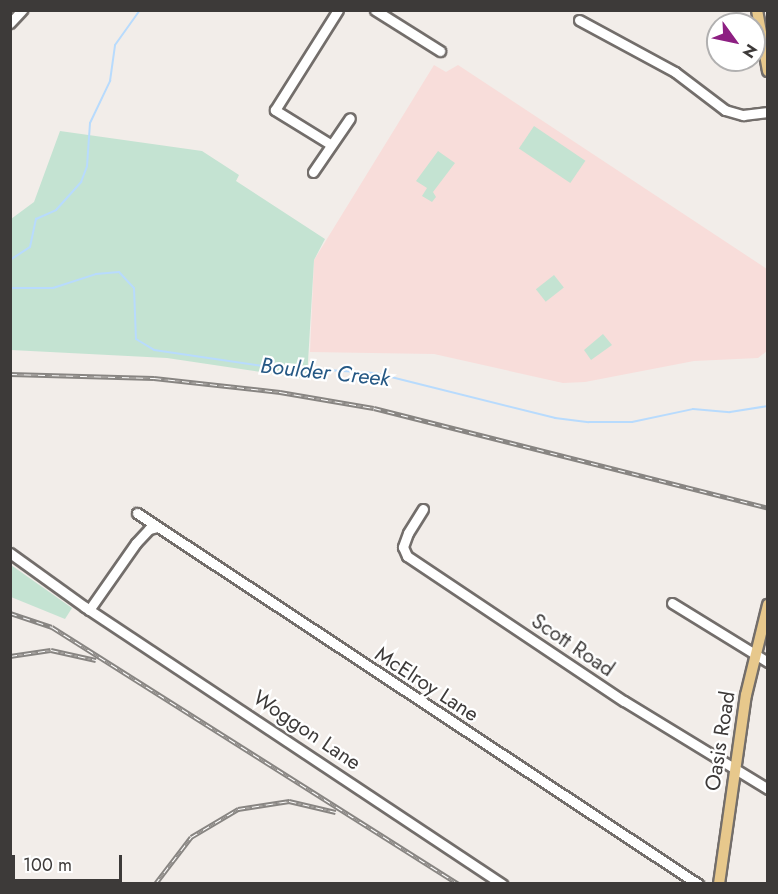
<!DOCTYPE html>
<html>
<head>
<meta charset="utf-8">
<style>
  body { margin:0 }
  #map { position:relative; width:778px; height:894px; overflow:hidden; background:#f2ede9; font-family:Jost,sans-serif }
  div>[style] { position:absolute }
  .education>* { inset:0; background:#f8ddda }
  .green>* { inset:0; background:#c4e3d2; transform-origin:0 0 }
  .stream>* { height:2px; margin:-1px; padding:0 1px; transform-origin:1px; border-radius:1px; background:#b8dbfd }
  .roads { filter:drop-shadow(2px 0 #736e6b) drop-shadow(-2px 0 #736e6b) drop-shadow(0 2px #736e6b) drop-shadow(0 -2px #736e6b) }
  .minor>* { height:9px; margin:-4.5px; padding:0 4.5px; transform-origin:4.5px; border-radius:4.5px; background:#fff }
  .major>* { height:10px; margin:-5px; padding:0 5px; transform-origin:5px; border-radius:5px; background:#e7c88c }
  .rail>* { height:4.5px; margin-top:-2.25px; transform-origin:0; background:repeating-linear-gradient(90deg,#fff 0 7px,#888582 0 14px); box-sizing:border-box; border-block:2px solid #888582 }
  span { translate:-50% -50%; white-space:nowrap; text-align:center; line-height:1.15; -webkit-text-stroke:4.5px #fff; paint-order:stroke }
  .street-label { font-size:21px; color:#3d3a39 }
  .water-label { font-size:22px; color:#255884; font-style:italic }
  .frame { position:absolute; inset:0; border:12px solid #3d3a39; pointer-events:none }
  .north { position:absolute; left:706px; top:12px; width:60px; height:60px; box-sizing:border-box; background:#fff; border:2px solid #b1b0b0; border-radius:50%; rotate:123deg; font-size:16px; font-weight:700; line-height:24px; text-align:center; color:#3d3a39 }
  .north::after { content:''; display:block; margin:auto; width:21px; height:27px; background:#8d1f82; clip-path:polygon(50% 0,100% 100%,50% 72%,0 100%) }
  .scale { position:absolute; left:12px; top:855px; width:110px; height:27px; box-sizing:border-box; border:3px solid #3d3a39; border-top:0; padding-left:8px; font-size:18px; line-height:21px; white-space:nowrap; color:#3d3a39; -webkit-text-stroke:4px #fff; paint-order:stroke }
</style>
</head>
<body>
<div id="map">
  <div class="education">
    <div style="clip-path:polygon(434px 65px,446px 72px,458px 65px,767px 269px,767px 351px,758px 358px,694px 361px,585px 382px,563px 383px,434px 354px,310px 352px,314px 260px)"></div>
  </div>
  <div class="green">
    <div style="left:534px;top:126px;width:62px;height:27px;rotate:34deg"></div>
    <div style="clip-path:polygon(60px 131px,202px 151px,239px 175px,236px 181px,325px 239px,314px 260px,307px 379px,167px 358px,11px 350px,11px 219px,34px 202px)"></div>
    <div style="clip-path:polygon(438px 151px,455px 163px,433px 192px,436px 197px,432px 202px,422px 196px,427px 188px,416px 181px)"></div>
    <div style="left:554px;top:275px;width:16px;height:23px;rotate:52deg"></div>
    <div style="clip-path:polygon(603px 334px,612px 345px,591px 360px,584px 350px)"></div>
    <div style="clip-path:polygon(11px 565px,72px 608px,65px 619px,11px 597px)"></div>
  </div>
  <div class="stream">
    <div style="left:10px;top:260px;width:24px;rotate:-33deg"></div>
    <div style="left:30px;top:247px;width:29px;rotate:-78deg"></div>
    <div style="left:36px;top:219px;width:22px;rotate:-24deg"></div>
    <div style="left:56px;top:210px;width:38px;rotate:-48deg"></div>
    <div style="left:81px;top:182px;width:17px;rotate:-69deg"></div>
    <div style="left:87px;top:166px;width:43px;rotate:-86deg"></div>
    <div style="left:90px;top:123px;width:47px;rotate:-64.5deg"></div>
    <div style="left:110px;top:81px;width:36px;rotate:-82deg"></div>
    <div style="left:115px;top:45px;width:43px;rotate:-54.5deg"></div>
    <div style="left:10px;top:288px;width:43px"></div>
    <div style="left:53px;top:288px;width:45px;rotate:-18deg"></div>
    <div style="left:96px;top:274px;width:23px;rotate:-5deg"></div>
    <div style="left:119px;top:272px;width:22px;rotate:47deg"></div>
    <div style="left:134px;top:288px;width:51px;rotate:87.8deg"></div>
    <div style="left:136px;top:339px;width:21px;rotate:31deg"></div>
    <div style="left:154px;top:350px;width:110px;rotate:8.4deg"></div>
    <div style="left:263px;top:366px;width:112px;rotate:3.6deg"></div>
    <div style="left:375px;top:373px;width:186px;rotate:14deg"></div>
    <div style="left:555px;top:418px;width:34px;rotate:7deg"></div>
    <div style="left:589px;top:422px;width:43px"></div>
    <div style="left:632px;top:422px;width:62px;rotate:-12deg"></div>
    <div style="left:693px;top:409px;width:37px;rotate:5deg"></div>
    <div style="left:730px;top:412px;width:38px;rotate:-9deg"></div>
  </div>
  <div class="roads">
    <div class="minor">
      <div style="left:375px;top:10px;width:77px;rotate:32.2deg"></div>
      <div style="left:579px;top:20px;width:109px;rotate:28.4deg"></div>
      <div style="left:675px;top:72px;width:63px;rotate:37.2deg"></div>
      <div style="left:725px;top:110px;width:19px;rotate:16deg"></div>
      <div style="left:743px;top:115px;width:25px;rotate:-7deg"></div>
      <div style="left:10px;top:23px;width:18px;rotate:-47deg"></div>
      <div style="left:330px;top:144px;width:65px;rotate:-148.3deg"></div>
      <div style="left:275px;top:110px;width:118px;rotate:-57.8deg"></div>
      <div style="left:313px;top:172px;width:65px;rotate:-55.6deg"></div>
      <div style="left:423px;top:509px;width:28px;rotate:122deg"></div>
      <div style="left:408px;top:533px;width:15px;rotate:110deg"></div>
      <div style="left:403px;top:547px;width:10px;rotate:66deg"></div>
      <div style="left:407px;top:556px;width:261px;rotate:33.8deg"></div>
      <div style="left:624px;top:701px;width:169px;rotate:31.4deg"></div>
      <div style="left:137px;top:513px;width:673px;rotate:33.48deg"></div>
      <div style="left:10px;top:553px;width:92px;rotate:35.8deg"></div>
      <div style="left:85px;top:607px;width:501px;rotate:33.59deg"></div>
      <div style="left:672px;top:603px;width:113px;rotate:31.6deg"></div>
      <div style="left:89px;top:610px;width:82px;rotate:-55deg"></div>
      <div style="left:136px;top:543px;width:19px;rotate:-47deg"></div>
      <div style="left:149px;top:529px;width:9px;rotate:-13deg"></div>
    </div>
    <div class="major">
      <div style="left:757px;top:10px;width:62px;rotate:79.8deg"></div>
      <div style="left:719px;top:884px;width:191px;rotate:-81.9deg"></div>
      <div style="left:746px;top:695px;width:93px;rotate:-76.3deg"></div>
    </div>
  </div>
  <div class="rail">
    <div style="left:10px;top:374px;width:144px;rotate:1.6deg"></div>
    <div style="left:154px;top:378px;width:127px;rotate:6.3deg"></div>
    <div style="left:280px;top:392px;width:95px;rotate:9.7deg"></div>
    <div style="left:374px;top:408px;width:406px;rotate:14.2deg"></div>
    <div style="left:10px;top:613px;width:44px;rotate:18.4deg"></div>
    <div style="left:52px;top:627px;width:481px;rotate:32.3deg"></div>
    <div style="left:10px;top:656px;width:41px;rotate:-8.3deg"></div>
    <div style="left:51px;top:650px;width:46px;rotate:12.5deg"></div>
    <div style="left:155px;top:884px;width:59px;rotate:-52.5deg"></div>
    <div style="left:191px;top:837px;width:55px;rotate:-30.8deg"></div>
    <div style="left:238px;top:809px;width:52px;rotate:-8.9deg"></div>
    <div style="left:289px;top:801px;width:48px;rotate:13.2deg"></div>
  </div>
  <div class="street-label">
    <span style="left:573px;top:645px;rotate:34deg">Scott Road</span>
    <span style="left:427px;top:684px;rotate:33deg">McElroy Lane</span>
    <span style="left:307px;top:730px;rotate:34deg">Woggon Lane</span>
    <span style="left:720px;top:741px;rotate:-81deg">Oasis Road</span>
  </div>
  <div class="water-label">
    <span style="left:325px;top:372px;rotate:6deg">Boulder Creek</span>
  </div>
  <div class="frame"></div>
  <div class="north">N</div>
  <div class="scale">100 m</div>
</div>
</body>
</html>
